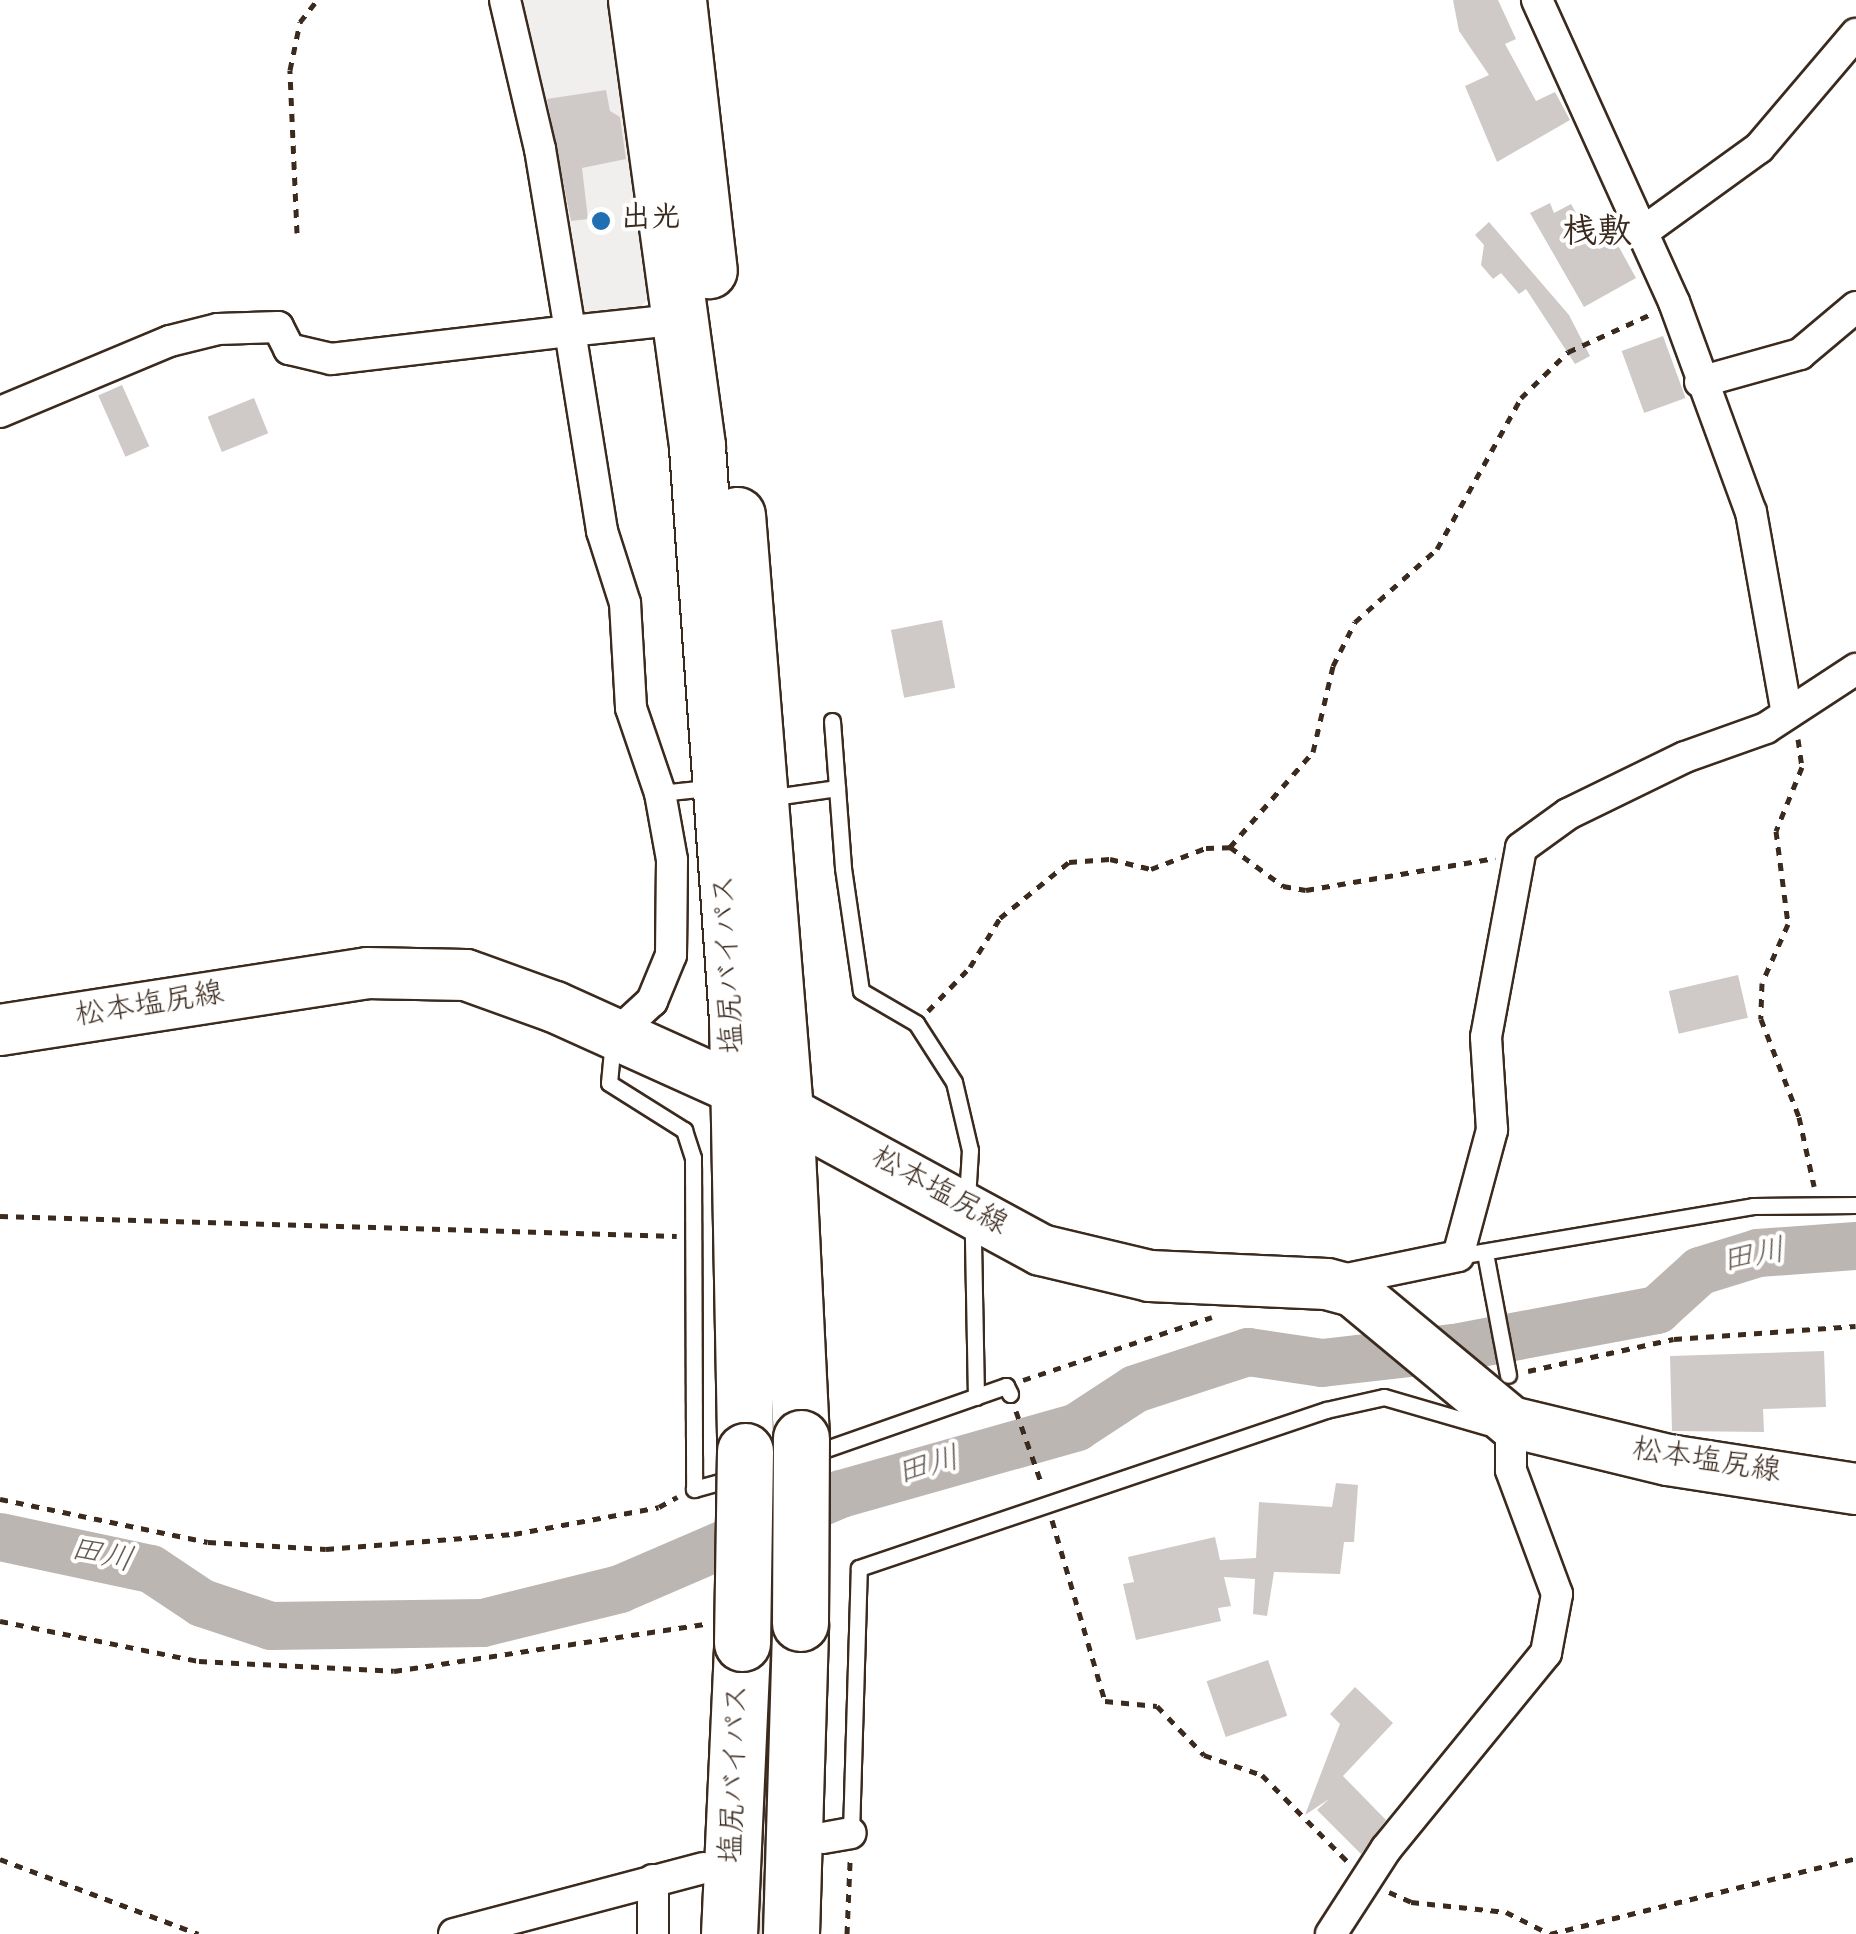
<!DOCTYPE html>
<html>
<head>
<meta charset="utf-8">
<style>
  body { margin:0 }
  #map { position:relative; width:1856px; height:1934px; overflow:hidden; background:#fff; font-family:Dekko,"Klee One",sans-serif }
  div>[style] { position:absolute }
  .built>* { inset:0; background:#f1efee }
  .green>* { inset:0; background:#e2e0de }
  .river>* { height:48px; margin:-24px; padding:0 24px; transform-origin:24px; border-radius:24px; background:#bcb6b3 }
  .building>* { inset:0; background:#cfcac7; transform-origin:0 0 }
  .path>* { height:5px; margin-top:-2.5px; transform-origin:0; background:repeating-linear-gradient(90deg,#3b2a1e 0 8px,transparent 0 16px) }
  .roads { filter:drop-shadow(2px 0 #3b2a1e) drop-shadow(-2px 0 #3b2a1e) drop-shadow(0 2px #3b2a1e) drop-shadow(0 -2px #3b2a1e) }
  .lane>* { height:15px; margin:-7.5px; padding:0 7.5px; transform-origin:7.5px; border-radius:7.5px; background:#fff }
  .street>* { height:30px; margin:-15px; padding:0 15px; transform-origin:15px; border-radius:15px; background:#fff }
  .primary>* { height:50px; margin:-25px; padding:0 25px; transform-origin:25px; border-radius:25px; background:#fff }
  .highway>* { height:55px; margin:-27.5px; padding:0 27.5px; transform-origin:27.5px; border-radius:27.5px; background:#fff }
  .bridges { filter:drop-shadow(2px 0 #3b2a1e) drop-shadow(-2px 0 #3b2a1e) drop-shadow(0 2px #3b2a1e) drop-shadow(0 -2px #3b2a1e) }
  .highway-bridge>* { height:55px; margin:-27.5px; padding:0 27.5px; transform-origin:27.5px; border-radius:27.5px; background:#fff }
  .dots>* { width:28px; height:28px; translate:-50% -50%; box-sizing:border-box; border:5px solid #fff; border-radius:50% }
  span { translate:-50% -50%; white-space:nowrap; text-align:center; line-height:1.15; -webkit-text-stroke:8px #fff; paint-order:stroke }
  .poi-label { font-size:30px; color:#3b2a1e; font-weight:700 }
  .left { translate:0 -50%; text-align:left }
  .street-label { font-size:30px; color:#3b2a1e }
  .water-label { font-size:32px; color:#685b52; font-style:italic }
  .quarter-label { font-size:35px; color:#3b2a1e; font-weight:700 }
</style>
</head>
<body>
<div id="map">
  <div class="built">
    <div style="clip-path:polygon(512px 0,624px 0,651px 294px,637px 313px,584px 318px,572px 311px)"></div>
  </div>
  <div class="green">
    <div style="clip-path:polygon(774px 1615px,774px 1934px,746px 1934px,766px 1617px)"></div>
  </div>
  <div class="river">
    <div style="left:0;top:1537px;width:154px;rotate:12deg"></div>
    <div style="left:151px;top:1569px;width:61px;rotate:33.7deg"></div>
    <div style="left:202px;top:1603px;width:73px;rotate:18.4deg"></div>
    <div style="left:271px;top:1626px;width:212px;rotate:-0.8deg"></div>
    <div style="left:483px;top:1623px;width:141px;rotate:-13.9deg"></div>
    <div style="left:620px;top:1589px;width:241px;rotate:-23.3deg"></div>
    <div style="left:841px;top:1494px;width:245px;rotate:-15.8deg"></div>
    <div style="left:1077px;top:1427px;width:69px;rotate:-33.2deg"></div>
    <div style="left:1135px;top:1389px;width:119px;rotate:-18.1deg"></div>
    <div style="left:1248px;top:1352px;width:75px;rotate:8.5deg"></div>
    <div style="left:1322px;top:1363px;width:133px;rotate:-6.5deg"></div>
    <div style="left:1454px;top:1348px;width:207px;rotate:-10.6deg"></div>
    <div style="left:1657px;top:1310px;width:58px;rotate:-42.2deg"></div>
    <div style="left:1700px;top:1271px;width:61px;rotate:-17.2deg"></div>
    <div style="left:1758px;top:1253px;width:98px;rotate:-4.1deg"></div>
  </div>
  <div class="building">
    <div style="clip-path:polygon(1453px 0,1498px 0,1516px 39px,1505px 44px,1536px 101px,1555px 92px,1570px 120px,1497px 162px,1465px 86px,1489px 75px,1459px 31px)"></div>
    <div style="clip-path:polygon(606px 90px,610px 111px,620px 117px,626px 159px,582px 168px,588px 219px,571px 221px,547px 99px)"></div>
    <div style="clip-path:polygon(1550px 203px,1554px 213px,1571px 204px,1596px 248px,1614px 238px,1636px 278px,1584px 307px,1530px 213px)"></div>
    <div style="clip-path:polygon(1489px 222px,1569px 315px,1590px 356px,1575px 364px,1526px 289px,1519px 294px,1501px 273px,1493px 279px,1481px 265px,1484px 245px,1475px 235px)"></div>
    <div style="left:1663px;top:336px;width:66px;height:44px;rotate:70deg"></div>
    <div style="left:122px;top:385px;width:67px;height:26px;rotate:66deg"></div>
    <div style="left:254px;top:398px;width:38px;height:50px;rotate:68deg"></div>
    <div style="left:942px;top:620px;width:69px;height:52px;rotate:79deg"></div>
    <div style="left:1738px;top:975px;width:44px;height:71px;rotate:77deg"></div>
    <div style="clip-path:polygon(1824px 1351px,1826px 1407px,1763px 1409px,1764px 1432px,1672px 1431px,1670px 1356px)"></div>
    <div style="clip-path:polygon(1336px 1483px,1358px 1485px,1354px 1542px,1344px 1542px,1340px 1574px,1274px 1572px,1267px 1616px,1253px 1614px,1255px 1579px,1224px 1577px,1231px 1606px,1218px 1608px,1221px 1621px,1136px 1640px,1123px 1584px,1134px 1582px,1128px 1557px,1215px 1537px,1220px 1560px,1256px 1558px,1259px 1502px,1332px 1507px)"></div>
    <div style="left:1268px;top:1660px;width:59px;height:65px;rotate:71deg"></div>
    <div style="clip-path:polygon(1355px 1687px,1393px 1723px,1343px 1776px,1386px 1820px,1361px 1854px,1317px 1810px,1329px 1799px,1305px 1815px,1340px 1724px,1330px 1714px)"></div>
  </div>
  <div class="path">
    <div style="left:297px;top:233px;width:163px;rotate:-92.5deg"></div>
    <div style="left:290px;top:70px;width:49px;rotate:-78.2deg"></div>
    <div style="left:300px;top:22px;width:28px;rotate:-52deg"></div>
    <div style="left:1798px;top:739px;width:28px;rotate:82deg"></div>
    <div style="left:1802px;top:767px;width:69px;rotate:112.1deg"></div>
    <div style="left:1776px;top:831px;width:94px;rotate:82.6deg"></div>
    <div style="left:1788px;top:924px;width:64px;rotate:113.8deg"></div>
    <div style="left:1762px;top:983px;width:36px;rotate:92deg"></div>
    <div style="left:1761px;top:1019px;width:105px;rotate:68.8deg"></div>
    <div style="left:1799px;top:1117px;width:71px;rotate:77.7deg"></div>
    <div style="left:1230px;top:847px;width:126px;rotate:-48.9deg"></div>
    <div style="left:1313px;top:752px;width:88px;rotate:-76.9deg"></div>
    <div style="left:1333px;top:666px;width:49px;rotate:-63.4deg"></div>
    <div style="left:1355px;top:622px;width:110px;rotate:-41.7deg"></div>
    <div style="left:1437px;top:549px;width:173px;rotate:-60.9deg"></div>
    <div style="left:1521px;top:398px;width:66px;rotate:-44.4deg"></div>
    <div style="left:1568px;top:352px;width:89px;rotate:-24.6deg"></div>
    <div style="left:928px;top:1011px;width:61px;rotate:-46.3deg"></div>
    <div style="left:970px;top:967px;width:57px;rotate:-58.5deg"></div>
    <div style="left:1000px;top:918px;width:89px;rotate:-39.1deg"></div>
    <div style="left:1069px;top:862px;width:41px;rotate:-4.2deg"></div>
    <div style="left:1110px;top:859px;width:42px;rotate:13.7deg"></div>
    <div style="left:1151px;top:869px;width:59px;rotate:-20.9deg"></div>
    <div style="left:1206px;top:848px;width:24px;rotate:-2deg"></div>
    <div style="left:1230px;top:847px;width:66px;rotate:36.3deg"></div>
    <div style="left:1283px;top:886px;width:23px;rotate:10deg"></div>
    <div style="left:1306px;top:890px;width:192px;rotate:-9.6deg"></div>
    <div style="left:0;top:1216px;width:677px;rotate:1.69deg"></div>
    <div style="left:1528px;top:1371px;width:149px;rotate:-12.4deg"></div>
    <div style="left:1674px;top:1339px;width:182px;rotate:-4.1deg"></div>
    <div style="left:1023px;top:1380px;width:199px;rotate:-18.4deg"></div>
    <div style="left:1016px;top:1411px;width:78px;rotate:70.6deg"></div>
    <div style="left:0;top:1499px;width:212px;rotate:11.7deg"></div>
    <div style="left:208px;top:1542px;width:118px;rotate:3.4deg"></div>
    <div style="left:326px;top:1549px;width:189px;rotate:-4.6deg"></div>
    <div style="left:514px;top:1534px;width:147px;rotate:-10.5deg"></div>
    <div style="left:659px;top:1507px;width:21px;rotate:-29deg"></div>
    <div style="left:1052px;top:1520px;width:189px;rotate:73.7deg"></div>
    <div style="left:1105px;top:1701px;width:52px;rotate:5.5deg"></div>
    <div style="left:1157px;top:1706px;width:68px;rotate:46.2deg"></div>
    <div style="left:1204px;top:1755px;width:61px;rotate:19deg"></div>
    <div style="left:1262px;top:1775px;width:124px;rotate:45.3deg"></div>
    <div style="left:0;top:1621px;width:203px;rotate:11.4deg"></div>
    <div style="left:199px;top:1661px;width:195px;rotate:2.9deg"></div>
    <div style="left:394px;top:1671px;width:314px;rotate:-8.6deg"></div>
    <div style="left:0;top:1859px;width:212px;rotate:20.7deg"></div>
    <div style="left:1389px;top:1892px;width:24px;rotate:24deg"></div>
    <div style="left:1411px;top:1902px;width:96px;rotate:6deg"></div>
    <div style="left:1506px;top:1912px;width:49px;rotate:26.6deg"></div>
    <div style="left:1550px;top:1934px;width:315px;rotate:-13.9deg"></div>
    <div style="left:847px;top:1934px;width:73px;rotate:-87.6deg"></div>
  </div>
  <div class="roads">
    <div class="lane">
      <div style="left:832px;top:721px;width:147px;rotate:85.7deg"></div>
      <div style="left:843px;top:868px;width:124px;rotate:81.7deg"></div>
      <div style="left:861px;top:991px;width:64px;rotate:30.2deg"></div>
      <div style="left:916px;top:1023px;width:70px;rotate:57.2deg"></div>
      <div style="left:954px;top:1082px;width:70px;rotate:76.8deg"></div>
      <div style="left:970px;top:1150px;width:49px;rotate:93.5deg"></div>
      <div style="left:660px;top:793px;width:36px;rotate:-6deg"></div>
      <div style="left:767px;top:798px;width:71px;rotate:-8.1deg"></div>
      <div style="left:613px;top:1040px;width:43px;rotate:95.3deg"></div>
      <div style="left:609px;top:1083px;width:89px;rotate:32.1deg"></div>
      <div style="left:684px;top:1130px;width:29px;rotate:72deg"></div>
      <div style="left:693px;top:1158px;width:331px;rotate:89.8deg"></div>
      <div style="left:694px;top:1489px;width:41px;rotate:-15.4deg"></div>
      <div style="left:1485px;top:1253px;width:124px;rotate:79.3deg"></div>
      <div style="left:1458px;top:1256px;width:299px;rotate:-9.6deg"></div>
      <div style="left:1753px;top:1206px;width:103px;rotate:-0.6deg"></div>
      <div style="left:976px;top:1397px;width:161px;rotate:-91.1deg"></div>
      <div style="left:973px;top:1236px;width:15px;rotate:-62deg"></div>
      <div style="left:809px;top:1455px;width:209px;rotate:-19.3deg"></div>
      <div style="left:1006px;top:1386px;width:9px;rotate:63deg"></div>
      <div style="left:851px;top:1833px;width:265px;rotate:-88.3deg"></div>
      <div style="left:859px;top:1568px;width:493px;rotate:-18.7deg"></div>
      <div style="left:1326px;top:1410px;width:59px;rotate:-12.6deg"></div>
      <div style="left:1384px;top:1397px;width:107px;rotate:16.2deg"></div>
    </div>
    <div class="street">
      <div style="left:505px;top:0;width:153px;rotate:76.8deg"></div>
      <div style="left:540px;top:149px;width:184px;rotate:80.6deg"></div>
      <div style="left:570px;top:331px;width:114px;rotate:-6.1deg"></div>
      <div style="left:1537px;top:0;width:332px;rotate:65.6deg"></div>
      <div style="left:1674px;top:302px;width:224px;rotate:69.9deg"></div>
      <div style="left:1751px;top:512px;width:199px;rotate:79.9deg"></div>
      <div style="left:1640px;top:234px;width:147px;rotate:-35.9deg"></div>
      <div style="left:1759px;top:148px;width:150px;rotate:-49.6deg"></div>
      <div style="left:1700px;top:382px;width:104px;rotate:-15.6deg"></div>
      <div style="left:1800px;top:354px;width:73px;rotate:-40deg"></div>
      <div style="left:0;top:412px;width:184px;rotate:-22.7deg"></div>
      <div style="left:170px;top:341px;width:49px;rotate:-14deg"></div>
      <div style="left:218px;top:329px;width:60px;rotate:-1.9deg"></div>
      <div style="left:278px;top:327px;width:25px;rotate:63deg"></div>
      <div style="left:289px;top:349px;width:43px;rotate:13.4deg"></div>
      <div style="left:331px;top:359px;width:241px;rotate:-6.7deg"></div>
      <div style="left:570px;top:331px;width:203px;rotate:80.9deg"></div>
      <div style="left:602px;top:531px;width:76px;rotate:72.3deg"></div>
      <div style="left:625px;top:603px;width:105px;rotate:86.7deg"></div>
      <div style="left:631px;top:708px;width:90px;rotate:71.2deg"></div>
      <div style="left:660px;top:793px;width:68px;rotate:79.8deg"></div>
      <div style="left:672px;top:860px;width:95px;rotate:90.6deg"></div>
      <div style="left:671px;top:955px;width:50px;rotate:112.4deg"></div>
      <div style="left:652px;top:1001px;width:52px;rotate:137.4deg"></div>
      <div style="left:1333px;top:1282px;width:128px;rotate:-11.7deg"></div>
      <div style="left:1458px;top:1256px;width:131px;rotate:-74.9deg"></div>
      <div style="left:1492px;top:1130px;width:93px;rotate:-93.7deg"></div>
      <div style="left:1486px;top:1037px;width:192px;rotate:-79.5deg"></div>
      <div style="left:1521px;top:848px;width:58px;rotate:-35.9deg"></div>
      <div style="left:1568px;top:814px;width:130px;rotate:-26deg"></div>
      <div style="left:1685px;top:757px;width:86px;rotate:-19.7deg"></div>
      <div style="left:1766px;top:728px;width:108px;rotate:-33.2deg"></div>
      <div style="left:823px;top:1838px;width:28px;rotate:-10deg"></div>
      <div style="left:454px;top:1934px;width:258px;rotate:-14.8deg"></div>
      <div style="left:653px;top:1934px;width:54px;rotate:-90deg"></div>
      <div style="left:1331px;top:1934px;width:101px;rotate:-57.1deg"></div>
      <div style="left:1386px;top:1849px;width:253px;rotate:-50.8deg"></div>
      <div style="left:1546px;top:1653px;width:60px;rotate:-79.4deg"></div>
      <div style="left:1557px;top:1594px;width:132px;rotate:-110.4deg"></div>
      <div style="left:1511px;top:1470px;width:48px;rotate:-90deg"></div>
    </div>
    <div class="primary">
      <div style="left:0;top:1030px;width:371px;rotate:-8.8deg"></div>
      <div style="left:367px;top:973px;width:99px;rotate:1.2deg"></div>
      <div style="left:466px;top:975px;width:95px;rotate:19.8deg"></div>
      <div style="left:555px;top:1007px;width:252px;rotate:24.3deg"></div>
      <div style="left:785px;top:1111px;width:291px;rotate:28.5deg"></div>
      <div style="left:1041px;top:1250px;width:112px;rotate:13.4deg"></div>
      <div style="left:1150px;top:1276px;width:177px;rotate:2.6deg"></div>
      <div style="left:1327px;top:1284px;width:27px;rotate:15deg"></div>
      <div style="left:1353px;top:1291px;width:205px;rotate:39.7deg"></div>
      <div style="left:1511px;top:1422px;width:162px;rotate:13.6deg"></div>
      <div style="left:1668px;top:1460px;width:190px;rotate:8.8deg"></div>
    </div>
    <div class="highway">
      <div style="left:636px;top:0;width:451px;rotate:82.2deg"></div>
      <div style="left:697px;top:447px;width:573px;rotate:86deg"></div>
      <div style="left:737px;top:1019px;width:432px;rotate:88.9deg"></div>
      <div style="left:678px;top:0;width:272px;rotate:83.5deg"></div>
      <div style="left:737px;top:515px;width:598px;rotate:85.4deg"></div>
      <div style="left:785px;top:1111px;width:327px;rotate:87.2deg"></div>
      <div style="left:729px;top:1934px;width:291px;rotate:-87.4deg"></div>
      <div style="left:791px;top:1934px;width:311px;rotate:-88.3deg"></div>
    </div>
  </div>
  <div class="bridges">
    <div class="highway-bridge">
      <div style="left:800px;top:1623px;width:185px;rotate:-89.7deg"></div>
      <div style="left:742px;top:1643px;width:192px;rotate:-89.1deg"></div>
    </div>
  </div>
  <div class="dots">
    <div style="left:601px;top:221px;background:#1f6fb2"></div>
  </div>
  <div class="poi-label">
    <span class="left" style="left:621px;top:221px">出光</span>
  </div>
  <div class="street-label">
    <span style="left:732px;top:964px;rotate:-93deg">塩尻バイパス</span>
    <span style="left:150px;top:1008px;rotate:-9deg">松本塩尻線</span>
    <span style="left:938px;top:1194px;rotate:29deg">松本塩尻線</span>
    <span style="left:1706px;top:1464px;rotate:9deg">松本塩尻線</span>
    <span style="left:738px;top:1774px;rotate:-88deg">塩尻バイパス</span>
  </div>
  <div class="water-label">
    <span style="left:1754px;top:1259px;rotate:-11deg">田川</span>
    <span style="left:929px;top:1469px;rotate:-16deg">田川</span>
    <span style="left:101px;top:1558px;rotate:12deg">田川</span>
  </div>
  <div class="quarter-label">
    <span style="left:1597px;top:235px">桟敷</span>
  </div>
</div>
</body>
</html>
